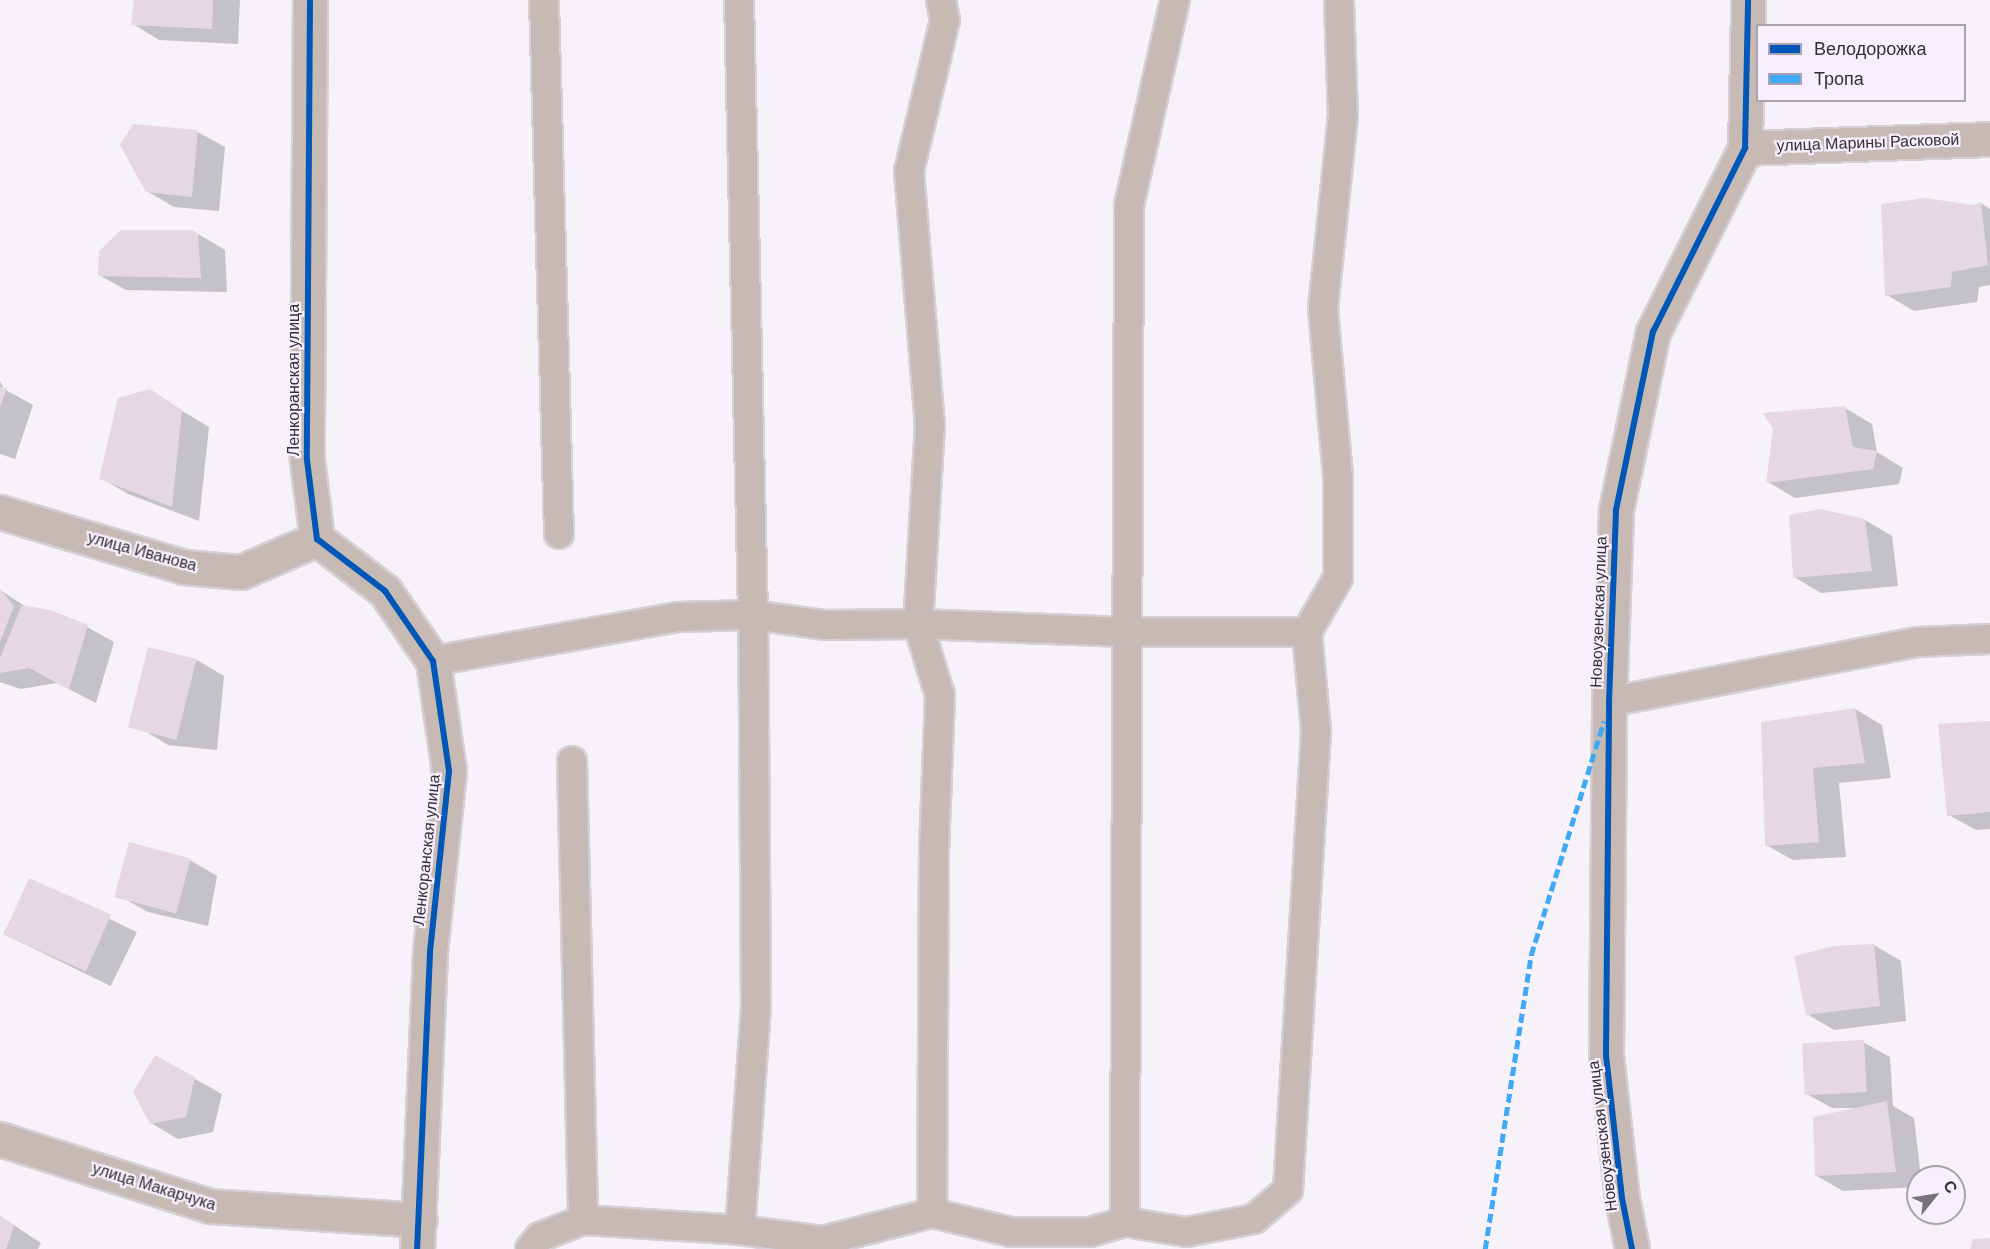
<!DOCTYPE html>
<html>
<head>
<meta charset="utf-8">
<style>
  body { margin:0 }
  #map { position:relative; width:1990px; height:1249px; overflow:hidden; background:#f7f2fa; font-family:Arial,sans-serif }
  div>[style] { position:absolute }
  .shadow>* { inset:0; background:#0003; transform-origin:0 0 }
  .building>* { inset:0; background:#e5d8e1; transform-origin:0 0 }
  .roads { filter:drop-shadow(2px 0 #d4d0d6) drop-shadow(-2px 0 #d4d0d6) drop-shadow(0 2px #d4d0d6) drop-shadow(0 -2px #d4d0d6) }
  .lane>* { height:28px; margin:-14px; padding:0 14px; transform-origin:14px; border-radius:14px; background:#c7bab5 }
  .street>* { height:33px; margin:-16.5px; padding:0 16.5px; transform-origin:16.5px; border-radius:16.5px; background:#c7bab5 }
  .quiet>* { height:4.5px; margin-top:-2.25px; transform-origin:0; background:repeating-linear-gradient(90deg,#3fa9f5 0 9px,transparent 0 13.5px) }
  .cycleway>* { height:6px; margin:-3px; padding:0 3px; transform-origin:3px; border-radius:3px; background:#0057b8 }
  span { translate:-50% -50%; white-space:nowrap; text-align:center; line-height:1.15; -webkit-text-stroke:4.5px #f8effe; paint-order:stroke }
  .street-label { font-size:16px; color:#342e37 }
  .legend { position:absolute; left:1756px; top:24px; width:210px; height:78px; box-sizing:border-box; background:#f8effe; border:2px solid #aaa2ae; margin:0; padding:8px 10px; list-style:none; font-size:18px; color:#342e37 }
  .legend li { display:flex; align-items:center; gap:12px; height:30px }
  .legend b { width:30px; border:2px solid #aaa2ae }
  .north { position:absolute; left:1906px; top:1165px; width:60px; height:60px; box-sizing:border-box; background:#f8effe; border:2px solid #aaa2ae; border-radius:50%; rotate:60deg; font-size:16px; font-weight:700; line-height:24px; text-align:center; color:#342e37 }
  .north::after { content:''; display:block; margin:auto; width:21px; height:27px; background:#78737b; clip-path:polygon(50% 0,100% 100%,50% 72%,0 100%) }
</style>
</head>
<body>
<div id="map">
  <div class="shadow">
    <div style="clip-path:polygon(136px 0,240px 0,238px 44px,159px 40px,133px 24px)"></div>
    <div style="clip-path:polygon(198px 132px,225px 147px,219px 211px,174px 207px,147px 191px)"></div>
    <div style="clip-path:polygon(1981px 203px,1990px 209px,1990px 285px,1979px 287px,1977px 302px,1914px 311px,1887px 295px)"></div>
    <div style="clip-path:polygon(193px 231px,225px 250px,227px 292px,126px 290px,99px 275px)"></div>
    <div style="clip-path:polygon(0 381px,4px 389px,33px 405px,15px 459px,0 454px)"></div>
    <div style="clip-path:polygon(149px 391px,209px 427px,199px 521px,128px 494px,101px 478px)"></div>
    <div style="clip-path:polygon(1845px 408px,1872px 424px,1877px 452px,1903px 468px,1899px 484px,1795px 498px,1768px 482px)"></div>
    <div style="clip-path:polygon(1865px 520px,1892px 536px,1898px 586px,1821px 593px,1794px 577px)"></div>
    <div style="clip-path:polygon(0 590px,28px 608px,87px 627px,114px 642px,96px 703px,57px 683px,21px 689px,0 682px)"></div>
    <div style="clip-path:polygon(197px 660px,224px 676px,217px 750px,168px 745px,142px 729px)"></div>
    <div style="clip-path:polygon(1855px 709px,1882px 725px,1891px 778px,1839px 783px,1846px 857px,1793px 860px,1766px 845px,1763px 723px)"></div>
    <div style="clip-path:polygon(1990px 723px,1990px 829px,1976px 830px,1949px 815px)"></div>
    <div style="clip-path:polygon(190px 860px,217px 876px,208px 926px,148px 912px,121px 897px)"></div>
    <div style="left:30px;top:880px;width:119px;height:60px;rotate:26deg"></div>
    <div style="clip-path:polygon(1874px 945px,1901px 961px,1906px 1021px,1834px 1030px,1807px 1014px)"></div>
    <div style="clip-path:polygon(1863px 1042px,1890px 1057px,1893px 1106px,1914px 1118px,1921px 1177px,1918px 1187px,1843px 1191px,1817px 1176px,1855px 1108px,1832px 1108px,1805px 1093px)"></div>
    <div style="clip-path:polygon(155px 1057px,222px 1094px,213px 1132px,178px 1139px,151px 1123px)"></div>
    <div style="clip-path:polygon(0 1216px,41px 1243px,38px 1249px,0 1249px)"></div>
  </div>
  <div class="building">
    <div style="clip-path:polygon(134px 0,213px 0,212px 29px,131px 25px)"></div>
    <div style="clip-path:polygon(133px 124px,198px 130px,192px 197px,146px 192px,120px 145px)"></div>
    <div style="clip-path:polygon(1925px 198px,1974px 205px,1981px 202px,1988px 265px,1952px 272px,1951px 287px,1885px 296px,1881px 204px)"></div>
    <div style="clip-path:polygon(121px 230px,193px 230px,198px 234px,201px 278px,98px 276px,99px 251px)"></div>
    <div style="clip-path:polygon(0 387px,7px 388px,0 407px)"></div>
    <div style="clip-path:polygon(150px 389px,182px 410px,172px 507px,99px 479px,118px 398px)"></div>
    <div style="clip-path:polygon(1845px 406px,1853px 447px,1877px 451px,1873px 469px,1766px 483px,1773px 429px,1763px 413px)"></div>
    <div style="clip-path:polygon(1820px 509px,1865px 519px,1872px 571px,1793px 578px,1789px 515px)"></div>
    <div style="clip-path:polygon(0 589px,14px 606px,0 642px)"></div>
    <div style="clip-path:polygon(22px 605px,50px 610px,88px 625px,69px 689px,29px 668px,0 673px,0 658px)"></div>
    <div style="left:148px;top:647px;width:50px;height:83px;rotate:14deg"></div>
    <div style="clip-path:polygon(1855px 708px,1865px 763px,1813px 768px,1819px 842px,1765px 846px,1761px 722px)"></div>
    <div style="clip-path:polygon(1990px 721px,1990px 812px,1947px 816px,1938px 724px)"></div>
    <div style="left:129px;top:842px;width:64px;height:57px;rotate:15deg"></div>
    <div style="left:29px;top:878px;width:90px;height:62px;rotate:24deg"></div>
    <div style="clip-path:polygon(1874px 944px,1880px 1006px,1806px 1015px,1794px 956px,1834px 946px)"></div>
    <div style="left:1864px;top:1040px;width:52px;height:62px;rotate:87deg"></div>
    <div style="clip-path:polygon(155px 1055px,195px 1077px,186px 1117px,150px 1124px,133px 1092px)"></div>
    <div style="clip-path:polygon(1887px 1101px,1896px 1172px,1815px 1176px,1813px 1117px)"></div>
    <div style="clip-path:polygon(0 1216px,14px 1226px,6px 1249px,0 1249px)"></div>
    <div style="clip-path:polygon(1990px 1238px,1990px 1249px,1970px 1249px,1973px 1239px)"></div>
  </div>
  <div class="roads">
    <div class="lane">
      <div style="left:544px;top:0;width:534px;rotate:88.39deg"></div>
      <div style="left:941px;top:0;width:20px;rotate:79deg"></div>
      <div style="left:945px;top:20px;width:155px;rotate:103.4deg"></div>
      <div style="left:909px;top:171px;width:254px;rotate:85.3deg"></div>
      <div style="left:930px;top:424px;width:200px;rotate:93.4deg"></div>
      <div style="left:918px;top:624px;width:208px;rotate:2.2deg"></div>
      <div style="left:1126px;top:632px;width:181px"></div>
      <div style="left:1175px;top:0;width:210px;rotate:102.6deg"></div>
      <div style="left:1129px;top:205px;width:1017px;rotate:90.23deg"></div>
      <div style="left:1125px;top:1222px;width:62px;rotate:9.3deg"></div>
      <div style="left:1186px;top:1232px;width:69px;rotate:-10.8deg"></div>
      <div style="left:1254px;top:1219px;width:45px;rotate:-40.5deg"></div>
      <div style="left:1288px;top:1190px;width:460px;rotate:-86.5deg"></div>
      <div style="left:1316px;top:731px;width:99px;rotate:-95.2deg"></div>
      <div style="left:1307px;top:632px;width:62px;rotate:-60.1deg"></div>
      <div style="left:1338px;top:578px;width:101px;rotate:-90deg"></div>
      <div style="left:1338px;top:477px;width:169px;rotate:-95.1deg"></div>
      <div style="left:1323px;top:309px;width:194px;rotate:-84.1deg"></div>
      <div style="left:1343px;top:116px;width:116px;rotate:-92deg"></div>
      <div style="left:433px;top:661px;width:249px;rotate:-10.2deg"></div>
      <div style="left:678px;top:617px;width:75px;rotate:-1.5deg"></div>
      <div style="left:753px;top:615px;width:615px;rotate:-91.3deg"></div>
      <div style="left:1609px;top:702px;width:314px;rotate:-11deg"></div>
      <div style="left:1917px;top:642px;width:73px;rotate:-2.4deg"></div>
      <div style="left:572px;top:761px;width:459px;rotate:88.6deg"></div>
      <div style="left:583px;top:1220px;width:157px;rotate:3.6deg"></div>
      <div style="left:740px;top:1230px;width:83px;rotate:7.6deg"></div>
      <div style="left:822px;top:1241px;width:114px;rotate:-14.3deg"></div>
      <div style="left:740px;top:1230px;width:222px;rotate:-85.9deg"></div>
      <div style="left:756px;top:1009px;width:394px;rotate:-90.4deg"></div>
      <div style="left:753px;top:615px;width:73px;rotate:7.9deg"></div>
      <div style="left:825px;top:625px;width:93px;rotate:-0.6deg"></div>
      <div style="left:918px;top:624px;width:74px;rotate:72.8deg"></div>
      <div style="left:940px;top:695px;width:155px;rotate:92.2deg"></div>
      <div style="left:934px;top:850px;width:363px;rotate:90.3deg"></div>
      <div style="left:932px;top:1213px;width:81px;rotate:13.5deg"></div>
      <div style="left:1011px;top:1232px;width:79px"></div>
      <div style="left:1090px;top:1232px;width:36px;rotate:-16deg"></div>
      <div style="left:530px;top:1249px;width:16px;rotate:-50deg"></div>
      <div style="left:540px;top:1237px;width:46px;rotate:-21.6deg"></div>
    </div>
    <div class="street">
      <div style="left:310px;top:0;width:460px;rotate:90.4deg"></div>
      <div style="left:307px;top:460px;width:80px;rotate:82.8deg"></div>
      <div style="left:317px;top:539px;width:86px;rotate:37.4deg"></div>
      <div style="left:385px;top:591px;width:85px;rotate:55.6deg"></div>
      <div style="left:433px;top:661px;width:111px;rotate:81.7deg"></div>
      <div style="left:449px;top:771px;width:183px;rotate:96deg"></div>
      <div style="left:430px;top:953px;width:296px;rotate:92.5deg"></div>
      <div style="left:1745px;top:148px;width:245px;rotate:-2.1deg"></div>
      <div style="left:0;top:512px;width:192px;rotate:16.6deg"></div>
      <div style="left:184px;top:567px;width:57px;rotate:5deg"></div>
      <div style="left:241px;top:572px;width:83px;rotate:-23.5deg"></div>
      <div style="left:0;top:1139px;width:220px;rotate:17.7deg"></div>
      <div style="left:210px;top:1206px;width:210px;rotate:3.8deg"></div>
      <div style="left:1632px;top:1249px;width:52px;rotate:-101.1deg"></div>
      <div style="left:1622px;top:1198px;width:144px;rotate:-96.4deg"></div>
      <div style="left:1606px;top:1055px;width:353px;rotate:-89.5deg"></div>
      <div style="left:1609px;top:702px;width:192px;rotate:-87.9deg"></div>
      <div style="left:1616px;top:510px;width:182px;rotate:-78.3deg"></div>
      <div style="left:1653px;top:332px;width:206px;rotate:-63.4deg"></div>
      <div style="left:1745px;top:148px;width:148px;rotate:-88.8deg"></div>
    </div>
  </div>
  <div class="quiet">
    <div style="left:1485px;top:1249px;width:298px;rotate:-81.1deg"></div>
    <div style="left:1531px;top:955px;width:245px;rotate:-72.7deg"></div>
  </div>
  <div class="cycleway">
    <div style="left:310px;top:0;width:460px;rotate:90.4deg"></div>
    <div style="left:307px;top:460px;width:80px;rotate:82.8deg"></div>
    <div style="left:317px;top:539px;width:86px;rotate:37.4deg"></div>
    <div style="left:385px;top:591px;width:85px;rotate:55.6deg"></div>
    <div style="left:433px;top:661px;width:111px;rotate:81.7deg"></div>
    <div style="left:449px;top:771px;width:183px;rotate:96deg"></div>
    <div style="left:430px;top:953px;width:296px;rotate:92.5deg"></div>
    <div style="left:1632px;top:1249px;width:52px;rotate:-101.1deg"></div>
    <div style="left:1622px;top:1198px;width:144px;rotate:-96.4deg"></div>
    <div style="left:1606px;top:1055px;width:353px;rotate:-89.5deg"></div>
    <div style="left:1609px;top:702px;width:192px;rotate:-87.9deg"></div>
    <div style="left:1616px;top:510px;width:182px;rotate:-78.3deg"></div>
    <div style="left:1653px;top:332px;width:206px;rotate:-63.4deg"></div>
    <div style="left:1745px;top:148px;width:148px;rotate:-88.8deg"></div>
  </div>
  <div class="street-label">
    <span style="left:1868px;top:143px;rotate:-2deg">улица Марины Расковой</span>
    <span style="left:294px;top:380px;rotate:-90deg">Ленкоранская улица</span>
    <span style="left:142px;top:552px;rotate:15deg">улица Иванова</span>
    <span style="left:1599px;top:612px;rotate:-88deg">Новоузенская улица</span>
    <span style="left:427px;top:850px;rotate:-84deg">Ленкоранская улица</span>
    <span style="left:1603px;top:1136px;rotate:-97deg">Новоузенская улица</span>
    <span style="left:154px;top:1187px;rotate:17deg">улица Макарчука</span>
  </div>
  <ul class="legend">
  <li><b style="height:8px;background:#0057b8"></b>Велодорожка</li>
  <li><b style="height:8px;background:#3fa9f5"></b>Тропа</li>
  </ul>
  <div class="north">С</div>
</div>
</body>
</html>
